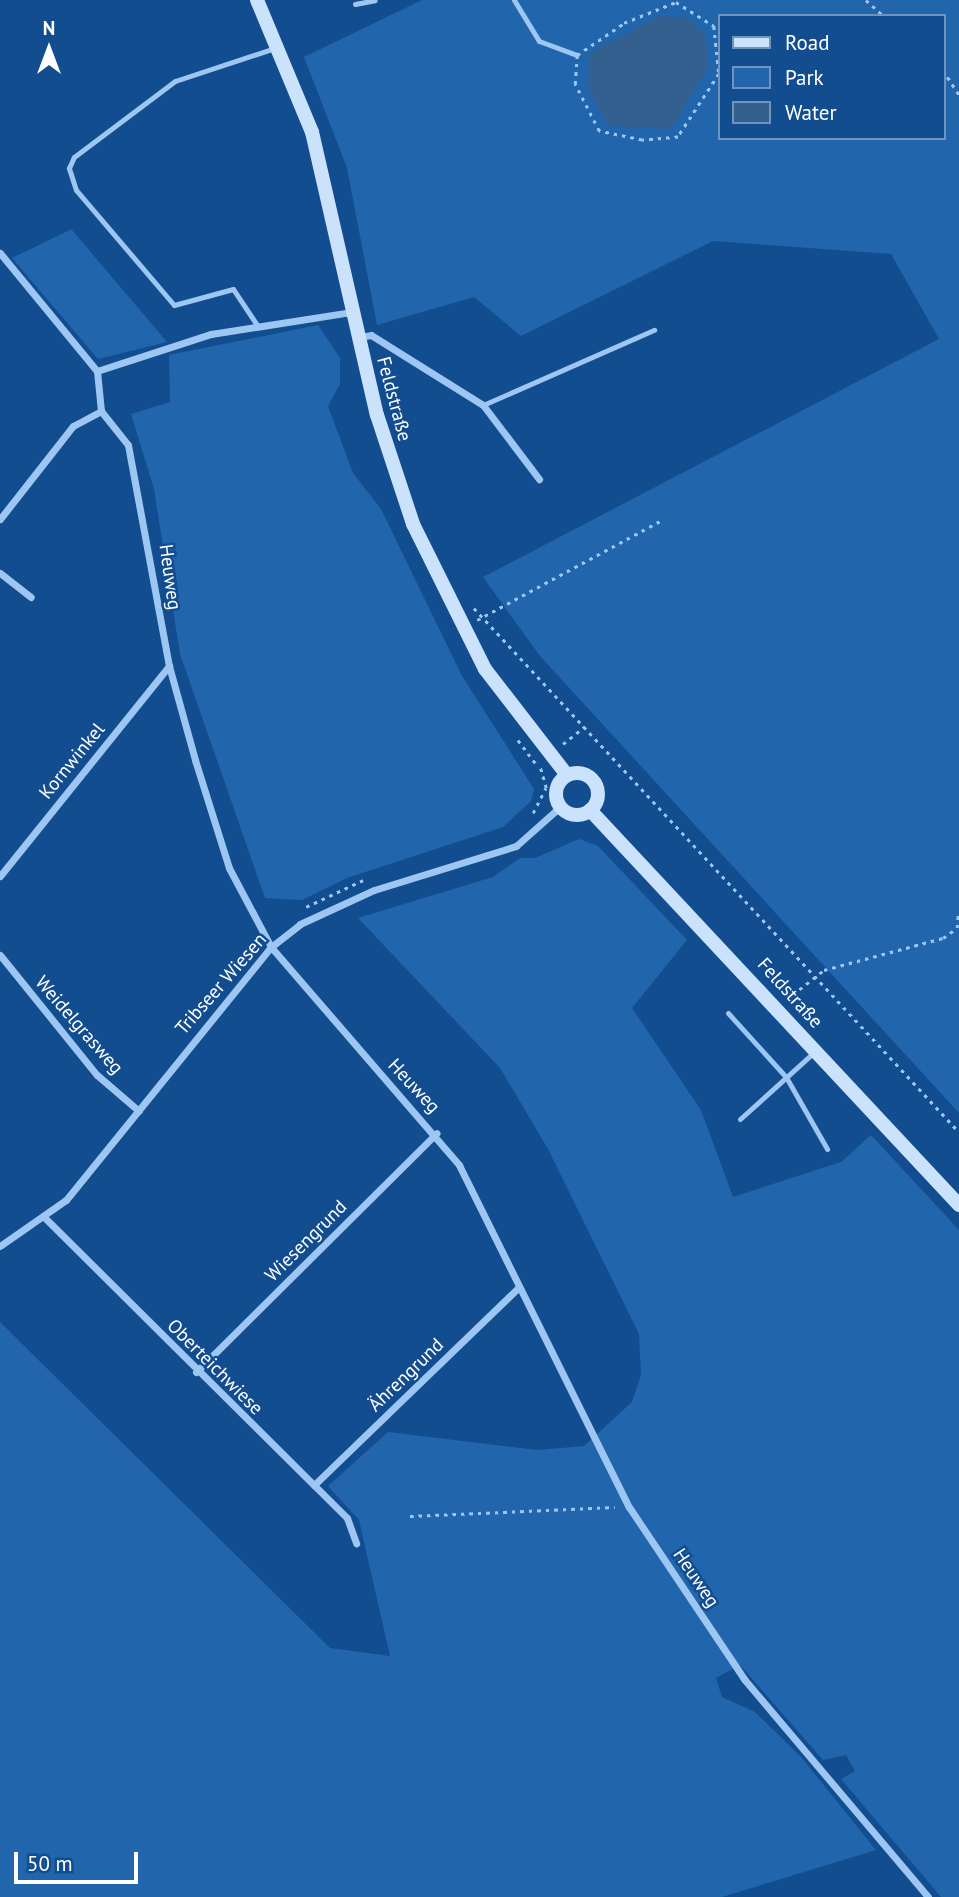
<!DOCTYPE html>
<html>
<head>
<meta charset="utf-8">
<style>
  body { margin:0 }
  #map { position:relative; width:959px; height:1897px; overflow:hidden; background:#124d8f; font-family:"PT Sans",sans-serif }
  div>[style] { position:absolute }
  .green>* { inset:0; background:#2165ac }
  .water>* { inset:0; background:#346090 }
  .path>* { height:2.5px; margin-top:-1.25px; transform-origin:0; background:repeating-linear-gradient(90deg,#9dc6f2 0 3.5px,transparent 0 8.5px) }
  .service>* { height:5px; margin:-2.5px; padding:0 2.5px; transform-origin:2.5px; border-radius:2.5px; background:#9dc6f2 }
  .minor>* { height:7px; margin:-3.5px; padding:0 3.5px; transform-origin:3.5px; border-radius:3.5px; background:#9dc6f2 }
  .secondary>* { height:14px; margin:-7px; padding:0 7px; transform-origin:7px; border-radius:7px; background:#cbe2fc }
  .secondary>.ring { margin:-7px; padding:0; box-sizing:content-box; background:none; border:14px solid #cbe2fc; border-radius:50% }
  span { translate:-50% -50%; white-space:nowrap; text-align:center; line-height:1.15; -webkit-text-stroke:5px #124d8f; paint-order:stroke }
  .street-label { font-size:19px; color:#fff }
  .legend { position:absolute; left:718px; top:14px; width:228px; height:126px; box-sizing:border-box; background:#124d8f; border:2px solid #7194bc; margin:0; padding:9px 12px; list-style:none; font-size:21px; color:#fff }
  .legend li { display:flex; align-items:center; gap:14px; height:35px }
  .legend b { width:35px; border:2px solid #7194bc }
  .north { position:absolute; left:14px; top:14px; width:70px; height:70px; -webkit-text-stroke:5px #124d8f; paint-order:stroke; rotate:0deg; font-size:19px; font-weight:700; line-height:28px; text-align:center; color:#fff }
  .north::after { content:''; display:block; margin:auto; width:24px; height:32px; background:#fff; clip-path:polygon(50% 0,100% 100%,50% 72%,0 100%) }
  .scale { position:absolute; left:14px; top:1852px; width:124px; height:32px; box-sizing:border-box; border:4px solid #fff; border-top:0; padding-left:9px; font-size:21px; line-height:24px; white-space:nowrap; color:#fff; -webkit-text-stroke:5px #124d8f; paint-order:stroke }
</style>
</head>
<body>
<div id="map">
  <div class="green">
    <div style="clip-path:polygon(evenodd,422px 0,959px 0,959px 1113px,540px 656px,483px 577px,939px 339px,891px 254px,713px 241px,521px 336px,474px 297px,377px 325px,347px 168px,304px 57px,422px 0,719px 16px,943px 16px,943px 138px,719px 138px,719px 16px)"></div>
    <div style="clip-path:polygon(72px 229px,72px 230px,167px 342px,98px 359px,12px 258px)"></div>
    <div style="clip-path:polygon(318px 325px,340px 358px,340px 384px,328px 406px,353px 473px,381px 509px,462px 676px,534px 789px,531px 801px,503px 827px,347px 878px,302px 900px,265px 898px,180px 654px,154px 489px,131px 414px,170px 402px,169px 355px)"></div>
    <div style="clip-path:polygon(579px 839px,598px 846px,687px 940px,632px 1008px,701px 1110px,733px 1197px,841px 1162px,871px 1135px,959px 1230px,959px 1897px,941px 1897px,841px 1779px,855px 1771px,846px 1755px,823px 1760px,740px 1665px,716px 1678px,722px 1697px,755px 1712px,802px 1758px,876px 1850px,722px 1897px,0 1897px,0 1322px,330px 1648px,390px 1656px,359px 1520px,328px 1486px,388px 1432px,538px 1450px,584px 1446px,632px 1402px,641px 1375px,639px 1334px,548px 1149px,500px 1068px,358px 918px,493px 877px,520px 858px,535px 858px)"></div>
  </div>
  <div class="water">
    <div style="clip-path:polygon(660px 16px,686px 17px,705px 34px,708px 66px,671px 129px,610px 126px,588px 89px,590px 53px)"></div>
  </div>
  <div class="path">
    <div style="left:866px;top:0;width:24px;rotate:42deg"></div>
    <div style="left:676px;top:2px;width:45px;rotate:32.3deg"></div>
    <div style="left:714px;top:26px;width:48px;rotate:84.1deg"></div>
    <div style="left:719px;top:74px;width:75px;rotate:123.1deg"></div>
    <div style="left:678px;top:137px;width:36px;rotate:175deg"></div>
    <div style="left:642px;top:140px;width:44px;rotate:-168.2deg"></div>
    <div style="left:599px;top:131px;width:53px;rotate:-117.1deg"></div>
    <div style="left:575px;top:84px;width:29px;rotate:-86deg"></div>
    <div style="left:577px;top:55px;width:57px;rotate:-34.2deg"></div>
    <div style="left:624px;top:23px;width:56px;rotate:-22deg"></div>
    <div style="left:943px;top:70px;width:30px;rotate:57deg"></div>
    <div style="left:474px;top:608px;width:714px;rotate:47.21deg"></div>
    <div style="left:477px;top:620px;width:210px;rotate:-28.4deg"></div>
    <div style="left:518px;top:740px;width:31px;rotate:53deg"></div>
    <div style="left:563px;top:744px;width:28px;rotate:-39deg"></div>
    <div style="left:533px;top:813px;width:28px;rotate:-63deg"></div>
    <div style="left:546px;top:788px;width:25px;rotate:-106deg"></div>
    <div style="left:306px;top:907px;width:63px;rotate:-25.3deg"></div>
    <div style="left:786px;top:1000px;width:48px;rotate:-38.3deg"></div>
    <div style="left:824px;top:970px;width:123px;rotate:-15.1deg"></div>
    <div style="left:943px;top:938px;width:17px;rotate:-36deg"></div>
    <div style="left:957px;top:928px;width:15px;rotate:-86deg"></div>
    <div style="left:410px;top:1516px;width:205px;rotate:-2.5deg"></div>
  </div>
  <div class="service">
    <div style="left:514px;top:0;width:48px;rotate:58.6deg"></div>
    <div style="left:539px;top:41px;width:40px;rotate:20.2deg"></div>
    <div style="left:355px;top:4px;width:20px;rotate:-11deg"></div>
    <div style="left:257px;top:325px;width:43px;rotate:-123.7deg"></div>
    <div style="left:233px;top:289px;width:61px;rotate:164.8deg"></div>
    <div style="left:174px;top:305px;width:151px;rotate:-130.4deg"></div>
    <div style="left:76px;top:190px;width:23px;rotate:-108deg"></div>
    <div style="left:69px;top:168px;width:12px;rotate:-66deg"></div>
    <div style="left:74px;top:157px;width:126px;rotate:-37deg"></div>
    <div style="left:175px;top:81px;width:105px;rotate:-18.3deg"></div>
    <div style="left:483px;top:405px;width:187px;rotate:-23.7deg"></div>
    <div style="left:728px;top:1013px;width:86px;rotate:47.8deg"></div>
    <div style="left:786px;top:1077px;width:83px;rotate:60.3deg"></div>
    <div style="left:740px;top:1119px;width:98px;rotate:-42.1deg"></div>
  </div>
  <div class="minor">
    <div style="left:0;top:253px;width:153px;rotate:50.6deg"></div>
    <div style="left:97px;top:371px;width:40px;rotate:84.3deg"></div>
    <div style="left:101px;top:411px;width:43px;rotate:51.5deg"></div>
    <div style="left:128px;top:445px;width:225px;rotate:79.5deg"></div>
    <div style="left:169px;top:666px;width:98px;rotate:74.5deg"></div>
    <div style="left:195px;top:760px;width:113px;rotate:72.5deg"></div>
    <div style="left:229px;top:868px;width:89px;rotate:62deg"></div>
    <div style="left:271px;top:947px;width:288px;rotate:49.2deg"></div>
    <div style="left:459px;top:1165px;width:382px;rotate:63.6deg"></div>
    <div style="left:629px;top:1507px;width:207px;rotate:56.2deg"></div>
    <div style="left:744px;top:1679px;width:285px;rotate:49.8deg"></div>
    <div style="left:359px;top:337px;width:12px;rotate:-9deg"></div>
    <div style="left:371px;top:335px;width:132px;rotate:32deg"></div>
    <div style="left:483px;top:405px;width:93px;rotate:52.9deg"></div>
    <div style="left:97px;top:371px;width:120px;rotate:-18deg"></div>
    <div style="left:211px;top:334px;width:143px;rotate:-8.9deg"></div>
    <div style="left:0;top:519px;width:118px;rotate:-51.9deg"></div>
    <div style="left:73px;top:426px;width:32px;rotate:-28deg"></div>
    <div style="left:0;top:573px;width:39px;rotate:38deg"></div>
    <div style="left:0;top:876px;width:270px;rotate:-51.2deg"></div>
    <div style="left:0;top:955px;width:154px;rotate:51.1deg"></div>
    <div style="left:97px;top:1075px;width:55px;rotate:40.6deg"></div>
    <div style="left:44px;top:1217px;width:427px;rotate:44.8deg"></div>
    <div style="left:347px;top:1518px;width:27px;rotate:70deg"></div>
    <div style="left:0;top:1246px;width:80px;rotate:-34.9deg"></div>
    <div style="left:66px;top:1200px;width:326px;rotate:-51deg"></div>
    <div style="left:271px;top:947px;width:37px;rotate:-38deg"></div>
    <div style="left:300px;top:924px;width:81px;rotate:-24.7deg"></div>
    <div style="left:374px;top:890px;width:149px;rotate:-17.2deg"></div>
    <div style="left:516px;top:846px;width:60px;rotate:-41.6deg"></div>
    <div style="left:196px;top:1372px;width:339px;rotate:-44.8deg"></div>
    <div style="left:314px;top:1485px;width:285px;rotate:-44deg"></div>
  </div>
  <div class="secondary">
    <div style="left:257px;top:0;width:143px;rotate:67.4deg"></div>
    <div style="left:312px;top:132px;width:290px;rotate:77.1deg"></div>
    <div style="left:377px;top:415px;width:115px;rotate:71.7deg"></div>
    <div style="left:413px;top:524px;width:162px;rotate:63.6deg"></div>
    <div style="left:485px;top:669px;width:134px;rotate:52.3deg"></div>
    <div class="ring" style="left:556px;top:773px;width:28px;height:28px"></div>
    <div style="left:590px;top:810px;width:541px;rotate:46.95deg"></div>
  </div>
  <div class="street-label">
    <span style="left:394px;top:399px;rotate:75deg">Feldstraße</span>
    <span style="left:170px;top:577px;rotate:82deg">Heuweg</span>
    <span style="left:72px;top:761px;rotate:-51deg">Kornwinkel</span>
    <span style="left:221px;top:984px;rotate:-49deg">Tribseer Wiesen</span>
    <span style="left:790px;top:993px;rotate:48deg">Feldstraße</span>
    <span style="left:79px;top:1025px;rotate:49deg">Weidelgrasweg</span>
    <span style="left:414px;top:1086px;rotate:47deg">Heuweg</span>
    <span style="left:306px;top:1241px;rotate:-45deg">Wiesengrund</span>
    <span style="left:215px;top:1367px;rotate:45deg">Oberteichwiese</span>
    <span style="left:406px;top:1375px;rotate:-44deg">Ährengrund</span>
    <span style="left:696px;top:1578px;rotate:56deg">Heuweg</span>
  </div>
  <ul class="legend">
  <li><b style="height:9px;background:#cbe2fc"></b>Road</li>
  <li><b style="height:19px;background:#2165ac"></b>Park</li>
  <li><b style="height:19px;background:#346090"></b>Water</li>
  </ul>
  <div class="north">N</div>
  <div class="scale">50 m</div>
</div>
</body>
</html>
